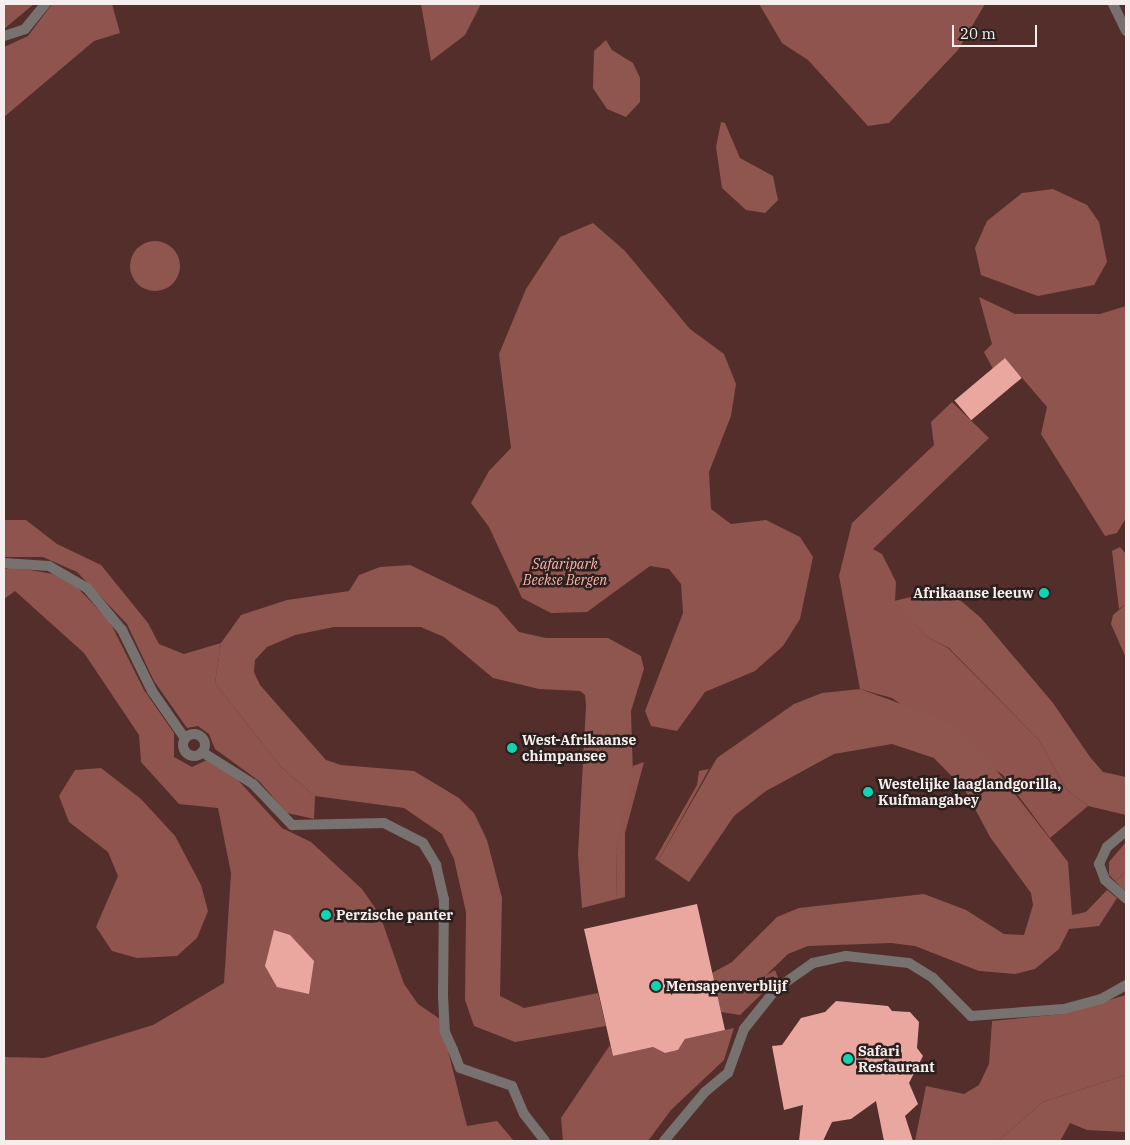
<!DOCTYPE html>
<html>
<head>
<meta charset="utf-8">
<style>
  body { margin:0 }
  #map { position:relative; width:1130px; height:1145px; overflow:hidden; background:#362928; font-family:"IBM Plex Serif",serif }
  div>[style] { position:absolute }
  .green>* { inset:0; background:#542e2a; transform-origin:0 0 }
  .forest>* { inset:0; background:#8f544e }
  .water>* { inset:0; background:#8f554f }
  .round { border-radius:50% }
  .building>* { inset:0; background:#e9a79f; transform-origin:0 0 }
  .street>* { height:10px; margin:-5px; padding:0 5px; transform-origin:5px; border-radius:5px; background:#777170 }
  .street>.ring { margin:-5px; padding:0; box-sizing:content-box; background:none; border:10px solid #777170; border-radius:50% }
  .dots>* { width:14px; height:14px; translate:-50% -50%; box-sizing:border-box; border:2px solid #2c201e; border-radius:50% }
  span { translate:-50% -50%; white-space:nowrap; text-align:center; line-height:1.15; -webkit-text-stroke:5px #2c201e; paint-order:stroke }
  .park-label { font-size:14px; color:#fbb1a9; font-style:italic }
  .poi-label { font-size:14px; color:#f6eeed; font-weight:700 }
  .right { translate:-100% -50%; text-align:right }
  .left { translate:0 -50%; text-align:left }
  .frame { position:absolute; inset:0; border:5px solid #f6eeed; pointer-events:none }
  .scale { position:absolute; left:952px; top:25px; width:85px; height:22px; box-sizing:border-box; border:2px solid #f6eeed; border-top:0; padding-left:6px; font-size:15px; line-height:18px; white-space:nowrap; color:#f6eeed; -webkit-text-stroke:4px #2c201e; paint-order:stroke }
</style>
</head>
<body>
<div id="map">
  <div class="green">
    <div style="left:4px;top:4px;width:1122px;height:1137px"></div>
  </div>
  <div class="forest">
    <div style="clip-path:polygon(4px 4px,34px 4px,4px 29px)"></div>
    <div style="clip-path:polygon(52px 4px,112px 4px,120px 33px,94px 41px,4px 117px,4px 47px,28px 36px)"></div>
    <div style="clip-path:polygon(421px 4px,481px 4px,465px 35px,431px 61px)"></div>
    <div style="clip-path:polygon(759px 4px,985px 4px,958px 50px,889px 123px,868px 126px,808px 60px,782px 43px)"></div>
    <div style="clip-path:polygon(1053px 189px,1087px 205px,1099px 222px,1107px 262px,1094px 285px,1038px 296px,981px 275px,975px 248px,987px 221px,1022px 193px)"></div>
    <div style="clip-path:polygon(593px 223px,625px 251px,690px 329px,724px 354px,736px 384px,731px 416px,709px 472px,711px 509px,731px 524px,766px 520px,800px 537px,813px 557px,800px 619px,783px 646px,755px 671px,705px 692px,677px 731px,651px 726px,645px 711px,683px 613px,681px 584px,669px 569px,650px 566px,587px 612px,551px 613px,522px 598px,489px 527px,471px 503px,489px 471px,511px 448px,499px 354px,526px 289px,560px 237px)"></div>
    <div style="clip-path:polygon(979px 297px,1015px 314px,1100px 314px,1126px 306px,1126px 518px,1117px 533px,1105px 536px,1041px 434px,1047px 407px,1005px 358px,993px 369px,984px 352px,992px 344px)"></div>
    <div style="clip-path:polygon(952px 402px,989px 438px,873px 549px,882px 554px,896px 582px,895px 601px,927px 637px,948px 648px,1039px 740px,1067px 790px,1088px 806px,1050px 838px,1003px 775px,892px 698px,860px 689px,839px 576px,852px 523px,934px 445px,931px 422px)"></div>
    <div style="clip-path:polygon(4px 520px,26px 520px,57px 544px,101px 565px,148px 623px,159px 644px,184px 654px,221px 643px,215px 683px,281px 767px,315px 796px,314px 819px,287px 813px,259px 781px,215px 749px,209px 734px,198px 726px,187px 728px,154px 681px,127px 624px,77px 572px,43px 557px,4px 557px)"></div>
    <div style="clip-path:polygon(1120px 547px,1126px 554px,1126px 604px,1119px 609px,1112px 551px)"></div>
    <div style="clip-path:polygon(13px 567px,53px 574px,77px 587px,110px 622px,144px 690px,174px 733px,174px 757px,192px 767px,207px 760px,236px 778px,282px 828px,311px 842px,362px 889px,380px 915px,404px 984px,418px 1004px,440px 1019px,467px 1126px,497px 1121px,514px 1141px,4px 1141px,4px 1057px,45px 1058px,153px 1025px,224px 983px,231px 873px,218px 808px,179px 804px,141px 762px,139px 735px,84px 653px,15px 591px,4px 599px,4px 569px)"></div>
    <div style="clip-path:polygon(644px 762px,625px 833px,625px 897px,617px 899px,616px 851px,624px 809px,633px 766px)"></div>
    <div style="clip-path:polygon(101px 768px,141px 799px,175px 836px,201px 885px,208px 911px,197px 938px,177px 956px,137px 958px,112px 951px,96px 927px,118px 876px,108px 852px,69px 822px,59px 796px,75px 770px)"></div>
    <div style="clip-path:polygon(709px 769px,683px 816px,658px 861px,655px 859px,697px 785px,699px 771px)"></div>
    <div style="clip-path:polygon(1126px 842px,1126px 872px,1115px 881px,1109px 875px,1109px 862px)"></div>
    <div style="clip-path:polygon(775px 970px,778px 978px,740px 1015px,721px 1012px,719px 1004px)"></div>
    <div style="clip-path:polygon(1126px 995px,1126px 1075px,1043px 1102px,998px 1141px,915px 1141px,926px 1086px,964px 1094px,979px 1085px,989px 1064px,992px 1021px,1062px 1014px)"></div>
    <div style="clip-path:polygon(734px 1028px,724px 1060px,671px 1110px,648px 1141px,563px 1141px,561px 1118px,610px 1045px,613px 1056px,653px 1047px,665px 1053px,678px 1050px,685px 1039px)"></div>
  </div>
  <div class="water">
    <div style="clip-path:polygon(606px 40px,612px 50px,633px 63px,640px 78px,640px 102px,626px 117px,607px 109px,593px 88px,594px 51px)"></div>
    <div style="clip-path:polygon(721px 122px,725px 123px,740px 158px,773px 176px,778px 200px,765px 213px,746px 210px,722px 188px,716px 147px)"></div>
    <div class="round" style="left:130px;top:241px;width:50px;height:50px"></div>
    <div style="clip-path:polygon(410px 565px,497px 607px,519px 632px,546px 638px,608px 638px,641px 656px,644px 669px,631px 711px,633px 775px,616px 851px,617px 899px,582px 908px,578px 854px,586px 706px,585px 695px,580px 691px,539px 689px,493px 678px,444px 637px,421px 627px,334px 627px,295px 635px,267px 647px,255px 660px,254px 672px,260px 685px,326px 760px,341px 765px,414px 771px,459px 798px,474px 813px,487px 840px,502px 898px,500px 996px,524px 1008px,598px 993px,606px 1026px,515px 1042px,474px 1026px,465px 1000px,466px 912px,454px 859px,442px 834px,404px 808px,315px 796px,281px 767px,215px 683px,221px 643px,241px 615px,287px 600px,349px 591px,359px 575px,380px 567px)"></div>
    <div style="clip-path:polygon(935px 591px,960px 600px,981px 618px,1053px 703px,1090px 757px,1103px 772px,1126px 777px,1126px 815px,1088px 806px,1067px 790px,1039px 740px,949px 648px,927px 637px,894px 601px)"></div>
    <div style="clip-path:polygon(1126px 604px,1126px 658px,1111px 624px,1113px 615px)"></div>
    <div style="clip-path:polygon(860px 689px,940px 718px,976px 744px,1068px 862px,1072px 915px,1086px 912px,1107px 890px,1117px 898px,1099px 926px,1069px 929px,1059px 949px,1035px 969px,1015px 974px,979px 971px,915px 946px,891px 943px,808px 946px,788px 954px,758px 983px,719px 1004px,712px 973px,732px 962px,777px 917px,799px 908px,924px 894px,966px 910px,1004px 934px,1024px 935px,1033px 905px,1031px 893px,990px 837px,965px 790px,934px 758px,892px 744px,834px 754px,766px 791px,734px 816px,689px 882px,658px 861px,717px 758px,794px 704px,822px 693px)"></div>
    <div style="clip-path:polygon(1126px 872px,1126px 888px,1124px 890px,1115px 881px)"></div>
    <div style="clip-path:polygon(1126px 1075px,1126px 1132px,1087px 1130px,1070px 1123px,1060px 1141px,998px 1141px,1043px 1102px)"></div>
  </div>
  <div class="building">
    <div style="left:1005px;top:358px;width:26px;height:66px;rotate:50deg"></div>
    <div style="clip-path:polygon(697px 904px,725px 1030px,685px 1039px,678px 1050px,665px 1053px,653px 1047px,613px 1056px,584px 929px)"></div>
    <div style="clip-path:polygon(274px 930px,290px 935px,314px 961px,309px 994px,277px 987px,265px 966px)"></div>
    <div style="clip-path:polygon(836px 1001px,888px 1006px,892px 1011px,910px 1012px,919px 1022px,917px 1048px,923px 1056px,909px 1083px,918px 1104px,905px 1116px,913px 1141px,884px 1141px,876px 1101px,851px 1119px,832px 1122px,823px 1141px,799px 1141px,803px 1105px,784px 1110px,772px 1046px,782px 1045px,801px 1018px,825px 1012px)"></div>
  </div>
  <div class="street">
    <div style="left:1113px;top:4px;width:30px;rotate:64deg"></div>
    <div style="left:4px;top:36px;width:22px;rotate:-18deg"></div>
    <div style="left:25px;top:29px;width:32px;rotate:-51deg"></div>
    <div style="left:4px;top:563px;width:45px;rotate:3.8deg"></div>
    <div style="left:49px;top:566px;width:44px;rotate:30.1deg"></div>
    <div style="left:87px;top:588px;width:55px;rotate:50.2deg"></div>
    <div style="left:122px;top:630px;width:68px;rotate:63.8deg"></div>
    <div style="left:152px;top:691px;width:56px;rotate:55.2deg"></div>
    <div class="ring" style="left:183px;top:734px;width:12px;height:12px"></div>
    <div style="left:202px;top:752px;width:60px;rotate:32.1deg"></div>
    <div style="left:253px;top:784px;width:57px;rotate:46.4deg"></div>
    <div style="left:292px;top:825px;width:92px;rotate:-1.2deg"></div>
    <div style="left:384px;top:823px;width:44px;rotate:27.1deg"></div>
    <div style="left:423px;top:843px;width:26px;rotate:59deg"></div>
    <div style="left:436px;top:865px;width:35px;rotate:77deg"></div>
    <div style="left:444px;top:899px;width:97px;rotate:90.6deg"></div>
    <div style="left:443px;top:996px;width:36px;rotate:87deg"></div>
    <div style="left:445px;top:1032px;width:20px;rotate:66deg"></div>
    <div style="left:453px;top:1050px;width:19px;rotate:69deg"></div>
    <div style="left:460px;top:1068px;width:55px;rotate:19.1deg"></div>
    <div style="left:512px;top:1086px;width:30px;rotate:67deg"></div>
    <div style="left:524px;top:1114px;width:34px;rotate:52deg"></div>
    <div style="left:1126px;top:831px;width:25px;rotate:140deg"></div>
    <div style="left:1107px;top:847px;width:19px;rotate:115deg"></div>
    <div style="left:1099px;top:864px;width:17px;rotate:69deg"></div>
    <div style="left:1105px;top:880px;width:28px;rotate:41deg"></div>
    <div style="left:664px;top:1141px;width:64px;rotate:-50.1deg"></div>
    <div style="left:705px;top:1092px;width:30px;rotate:-40deg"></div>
    <div style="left:728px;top:1073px;width:47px;rotate:-70deg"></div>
    <div style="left:744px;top:1029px;width:51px;rotate:-51.3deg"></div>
    <div style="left:776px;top:989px;width:45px;rotate:-35.1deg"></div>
    <div style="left:813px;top:963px;width:34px;rotate:-12deg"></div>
    <div style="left:846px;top:956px;width:63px;rotate:6.3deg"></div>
    <div style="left:909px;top:963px;width:28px;rotate:32deg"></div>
    <div style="left:933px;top:978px;width:54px;rotate:45deg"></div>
    <div style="left:971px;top:1016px;width:93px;rotate:-4.3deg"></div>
    <div style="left:1064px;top:1009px;width:38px;rotate:-15deg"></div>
    <div style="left:1101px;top:999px;width:29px;rotate:-29deg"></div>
  </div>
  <div class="dots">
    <div style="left:1044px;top:593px;background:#0fd5b4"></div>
    <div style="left:512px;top:748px;background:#0fd5b4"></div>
    <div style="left:868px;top:792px;background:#0fd5b4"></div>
    <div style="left:326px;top:915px;background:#0fd5b4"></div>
    <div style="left:656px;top:986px;background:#0fd5b4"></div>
    <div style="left:848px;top:1059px;background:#0fd5b4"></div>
  </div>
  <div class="park-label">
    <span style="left:565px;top:572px">Safaripark<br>Beekse Bergen</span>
  </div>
  <div class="poi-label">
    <span class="right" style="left:1034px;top:593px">Afrikaanse leeuw</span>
    <span class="left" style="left:522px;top:748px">West-Afrikaanse<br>chimpansee</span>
    <span class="left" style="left:878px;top:792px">Westelijke laaglandgorilla,<br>Kuifmangabey</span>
    <span class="left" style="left:336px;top:915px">Perzische panter</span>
    <span class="left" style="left:666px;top:986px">Mensapenverblijf</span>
    <span class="left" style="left:858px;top:1059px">Safari<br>Restaurant</span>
  </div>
  <div class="frame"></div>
  <div class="scale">20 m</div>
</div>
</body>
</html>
